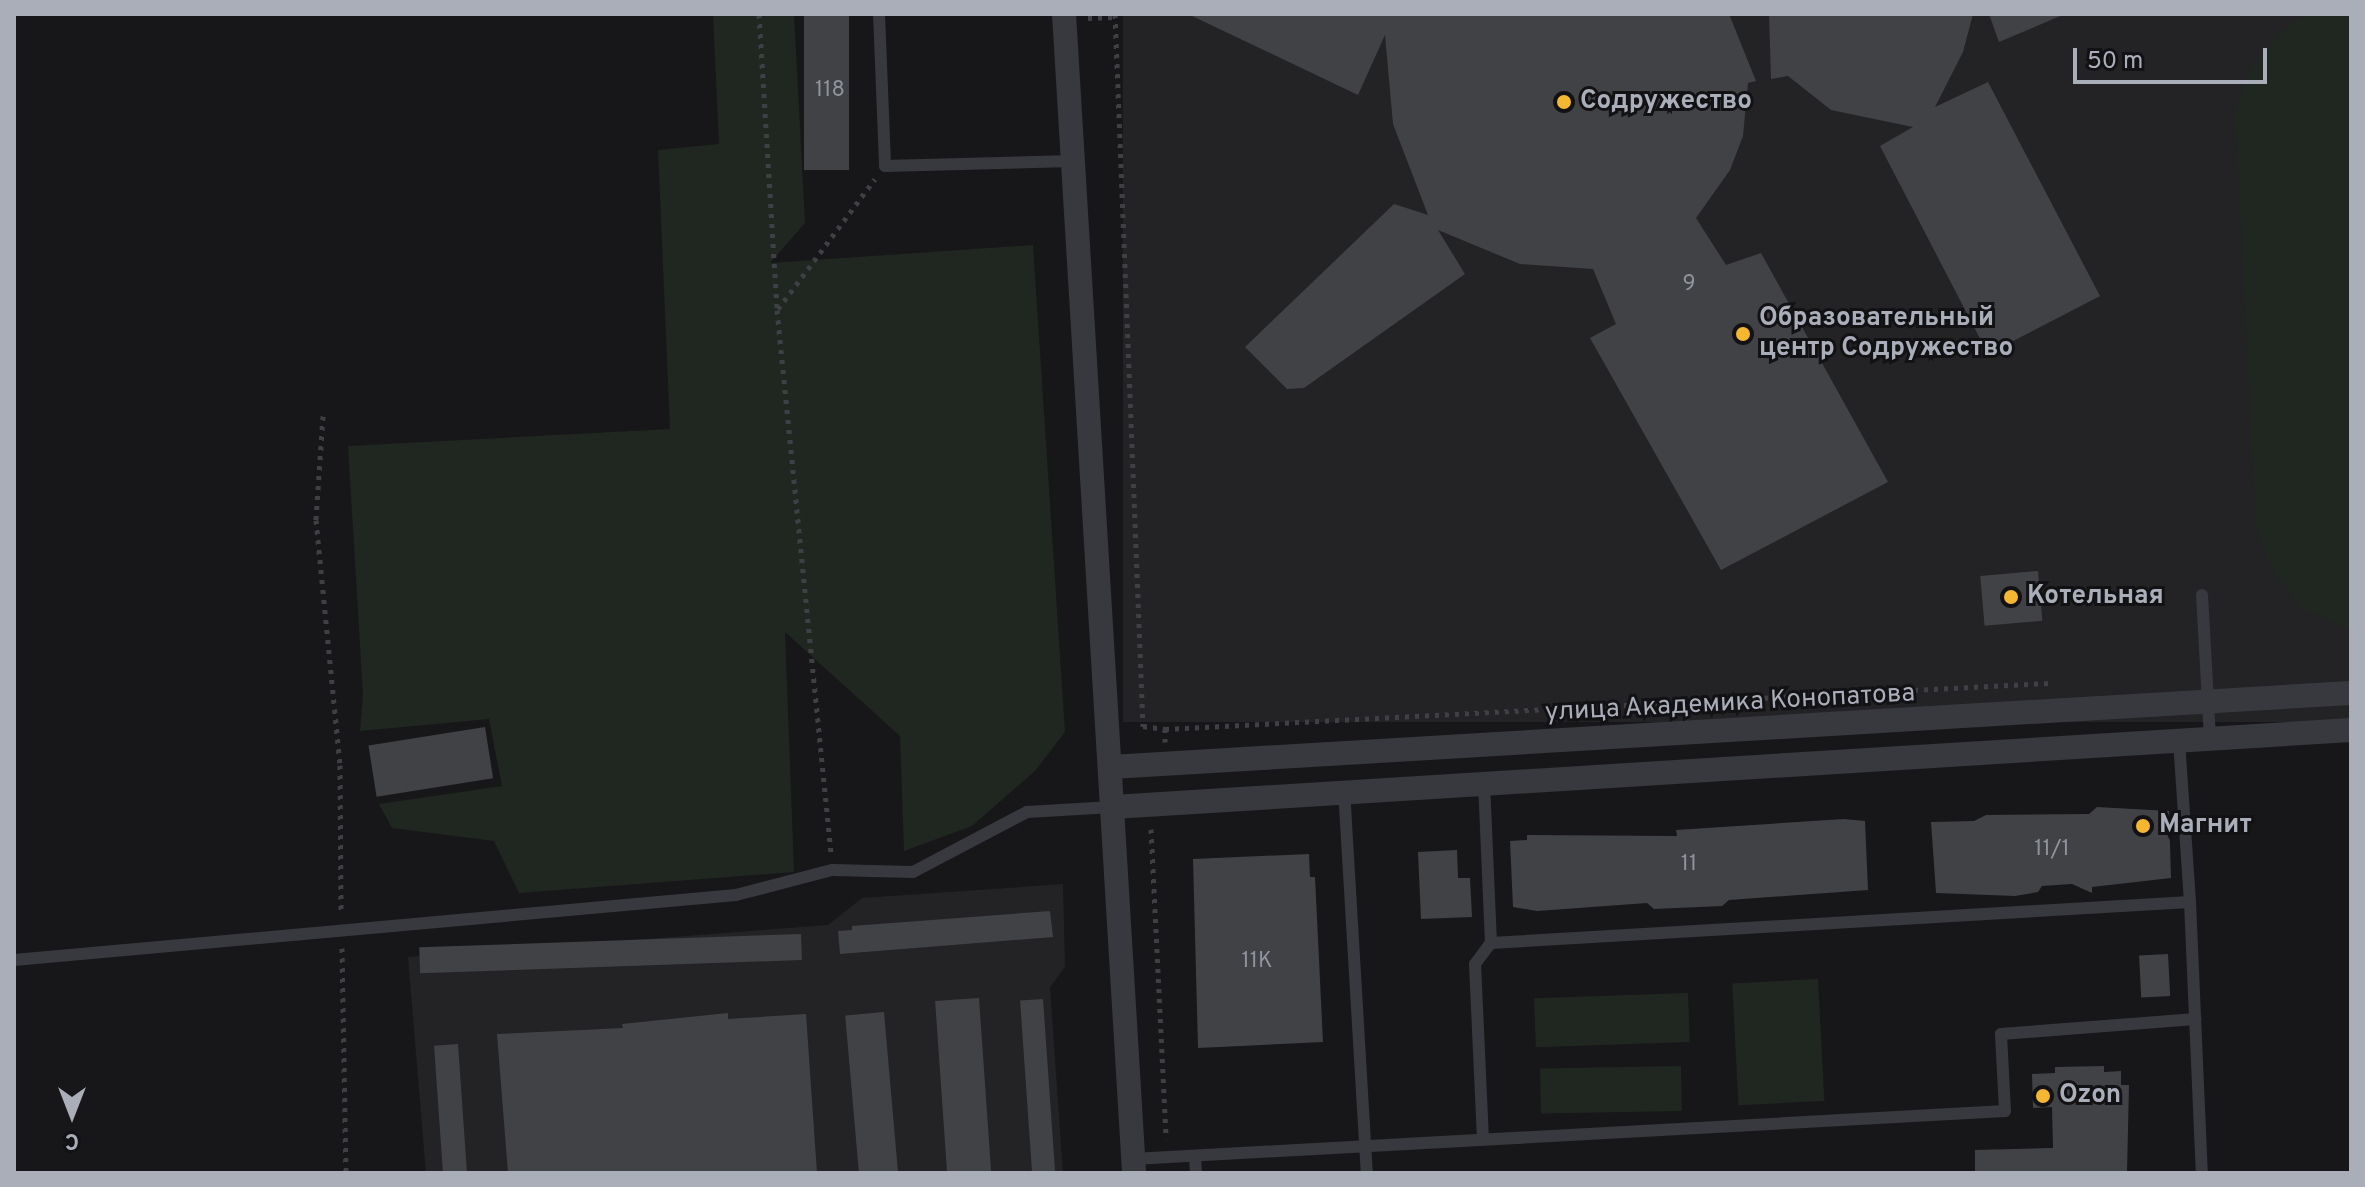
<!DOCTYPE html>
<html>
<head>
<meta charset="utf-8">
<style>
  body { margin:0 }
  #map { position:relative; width:2365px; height:1187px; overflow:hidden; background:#171719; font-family:Overpass,sans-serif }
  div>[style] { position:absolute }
  .built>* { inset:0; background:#232326; transform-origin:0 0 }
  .green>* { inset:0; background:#1f2720; transform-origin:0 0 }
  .building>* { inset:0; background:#414246; transform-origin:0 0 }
  .path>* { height:5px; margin-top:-2.5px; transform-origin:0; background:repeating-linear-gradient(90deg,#3e4045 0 4px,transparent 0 10px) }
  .service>* { height:12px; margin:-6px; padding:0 6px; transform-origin:6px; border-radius:6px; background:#38393e }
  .minor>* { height:24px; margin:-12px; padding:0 12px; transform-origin:12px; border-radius:12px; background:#38393e }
  .dots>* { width:22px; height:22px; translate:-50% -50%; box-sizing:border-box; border:4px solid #121214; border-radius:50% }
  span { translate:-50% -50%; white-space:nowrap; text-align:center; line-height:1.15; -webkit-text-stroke:6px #121214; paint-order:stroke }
  .number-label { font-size:22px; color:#8f939c }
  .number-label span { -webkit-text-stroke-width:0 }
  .poi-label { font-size:26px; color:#a9aeb9; font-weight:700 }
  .left { translate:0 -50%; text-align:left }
  .street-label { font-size:26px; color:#a9aeb9 }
  .frame { position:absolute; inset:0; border:16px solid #a9aeb9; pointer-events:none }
  .north { position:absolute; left:32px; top:1075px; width:80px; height:80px; -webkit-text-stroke:6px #121214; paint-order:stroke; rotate:180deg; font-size:22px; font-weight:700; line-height:32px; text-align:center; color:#a9aeb9 }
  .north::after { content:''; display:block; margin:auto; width:28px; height:36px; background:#a9aeb9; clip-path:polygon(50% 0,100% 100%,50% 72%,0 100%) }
  .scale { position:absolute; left:2073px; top:48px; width:194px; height:36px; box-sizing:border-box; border:4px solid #a9aeb9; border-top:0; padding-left:10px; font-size:24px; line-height:28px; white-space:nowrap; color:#a9aeb9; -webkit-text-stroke:6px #121214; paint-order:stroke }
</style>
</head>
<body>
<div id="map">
  <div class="built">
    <div style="left:1123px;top:14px;width:1228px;height:708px"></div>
    <div style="clip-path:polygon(1063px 884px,1065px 967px,1050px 987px,1063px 1173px,426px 1173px,408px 957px,828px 925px,862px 898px)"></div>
  </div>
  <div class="green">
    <div style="clip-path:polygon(713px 14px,794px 14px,805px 223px,770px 263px,1033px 245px,1065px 732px,1035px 771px,972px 826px,904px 851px,900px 736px,785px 632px,794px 872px,519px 893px,494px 841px,392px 828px,379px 804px,502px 786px,489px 719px,360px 731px,363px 695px,348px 446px,670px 429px,658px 150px,719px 144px)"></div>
    <div style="clip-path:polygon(2306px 14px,2351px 14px,2351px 631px,2302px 608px,2272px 569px,2256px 528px,2235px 112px,2250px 70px,2280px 32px)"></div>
    <div style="left:1818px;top:979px;width:122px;height:86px;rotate:87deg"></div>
    <div style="left:1688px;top:993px;width:49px;height:154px;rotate:88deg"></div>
    <div style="left:1681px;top:1066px;width:45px;height:141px;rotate:89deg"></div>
  </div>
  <div class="building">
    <div style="left:804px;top:14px;width:45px;height:156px"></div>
    <div style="clip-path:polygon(1188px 14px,1729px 14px,1756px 81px,1748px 83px,1743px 136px,1730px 170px,1696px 218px,1726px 265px,1761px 253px,1888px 482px,1721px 570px,1590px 338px,1616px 324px,1593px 269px,1520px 264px,1438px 230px,1465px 274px,1304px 388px,1287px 389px,1245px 347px,1394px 204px,1428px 215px,1393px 124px,1385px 35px,1358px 95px)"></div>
    <div style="clip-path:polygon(1769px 14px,1973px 14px,1963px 52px,1935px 107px,1988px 82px,2100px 296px,1988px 354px,1880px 146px,1913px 127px,1831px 110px,1788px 76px,1771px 79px)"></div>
    <div style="clip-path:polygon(1989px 14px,2065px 14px,1999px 42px)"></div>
    <div style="left:2038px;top:571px;width:50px;height:58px;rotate:85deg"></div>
    <div style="left:485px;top:727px;width:52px;height:118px;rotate:81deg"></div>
    <div style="clip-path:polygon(2097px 807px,2169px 811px,2171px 878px,2092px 887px,2092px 893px,2072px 884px,2042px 886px,2038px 892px,2015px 896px,1936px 893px,1931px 822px,1974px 821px,1986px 815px,2089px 814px)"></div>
    <div style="clip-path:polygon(1844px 819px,1865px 821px,1868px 890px,1729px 900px,1722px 906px,1654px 909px,1647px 903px,1537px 911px,1513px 907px,1510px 841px,1527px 840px,1527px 835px,1677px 836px,1676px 830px)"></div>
    <div style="clip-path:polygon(1457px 850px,1458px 878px,1470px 878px,1472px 917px,1421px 919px,1418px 852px)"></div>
    <div style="clip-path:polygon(1309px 854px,1310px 877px,1315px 877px,1323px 1042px,1198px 1048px,1193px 859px)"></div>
    <div style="clip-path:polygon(1050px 911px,1053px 937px,840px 954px,838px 931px,852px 930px,852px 926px)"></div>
    <div style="left:801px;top:934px;width:26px;height:382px;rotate:88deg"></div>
    <div style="left:2168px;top:954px;width:42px;height:29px;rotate:87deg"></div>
    <div style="left:979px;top:998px;width:175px;height:44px;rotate:86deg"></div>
    <div style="left:1043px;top:999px;width:174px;height:23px;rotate:86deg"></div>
    <div style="left:884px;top:1012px;width:162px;height:39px;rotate:85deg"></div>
    <div style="clip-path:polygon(728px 1013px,728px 1019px,806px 1014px,817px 1173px,508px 1173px,497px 1034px,623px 1028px,622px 1024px)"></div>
    <div style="left:458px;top:1044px;width:129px;height:24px;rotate:86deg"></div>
    <div style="clip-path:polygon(2104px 1066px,2104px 1072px,2121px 1071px,2121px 1085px,2129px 1085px,2127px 1173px,1975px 1173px,1975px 1150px,2053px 1148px,2052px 1107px,2033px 1108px,2032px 1074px,2055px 1073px,2055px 1067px)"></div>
  </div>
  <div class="path">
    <div style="left:759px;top:14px;width:297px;rotate:86.5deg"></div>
    <div style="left:777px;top:310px;width:546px;rotate:84.32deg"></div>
    <div style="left:1115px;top:14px;width:713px;rotate:87.75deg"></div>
    <div style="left:1143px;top:726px;width:22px;rotate:8deg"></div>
    <div style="left:1165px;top:729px;width:13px;rotate:90deg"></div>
    <div style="left:1088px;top:18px;width:27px;rotate:-2deg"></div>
    <div style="left:778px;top:309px;width:162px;rotate:-53.3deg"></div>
    <div style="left:323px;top:416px;width:104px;rotate:93.9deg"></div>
    <div style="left:316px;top:520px;width:246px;rotate:84.4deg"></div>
    <div style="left:340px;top:765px;width:149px;rotate:89.6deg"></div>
    <div style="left:1165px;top:729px;width:886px;rotate:-2.98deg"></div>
    <div style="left:1151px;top:829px;width:310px;rotate:87.2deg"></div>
    <div style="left:342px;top:948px;width:225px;rotate:89deg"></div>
  </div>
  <div class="service">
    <div style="left:879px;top:14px;width:152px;rotate:87.7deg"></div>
    <div style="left:885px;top:166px;width:187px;rotate:-1.5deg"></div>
    <div style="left:2202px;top:595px;width:143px;rotate:86.8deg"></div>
    <div style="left:1344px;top:789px;width:385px;rotate:86.6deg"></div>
    <div style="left:2190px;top:902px;width:271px;rotate:87.5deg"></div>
    <div style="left:1491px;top:943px;width:700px;rotate:-3.36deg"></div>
    <div style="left:2190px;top:902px;width:162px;rotate:-93.9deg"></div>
    <div style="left:14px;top:960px;width:725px;rotate:-5.14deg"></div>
    <div style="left:736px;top:895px;width:99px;rotate:-14.6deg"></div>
    <div style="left:832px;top:870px;width:81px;rotate:1.4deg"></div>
    <div style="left:913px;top:872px;width:129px;rotate:-27.8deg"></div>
    <div style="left:1027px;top:812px;width:86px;rotate:-3.3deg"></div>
    <div style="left:1483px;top:1140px;width:176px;rotate:-92.6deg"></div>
    <div style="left:1475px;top:964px;width:26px;rotate:-53deg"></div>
    <div style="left:1491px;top:943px;width:162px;rotate:-92.5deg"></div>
    <div style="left:1195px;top:1156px;width:17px;rotate:87deg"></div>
    <div style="left:1133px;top:1159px;width:873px;rotate:-3.15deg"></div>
    <div style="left:2005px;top:1111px;width:77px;rotate:-93deg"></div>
    <div style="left:2001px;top:1034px;width:195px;rotate:-4.4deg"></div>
  </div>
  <div class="minor">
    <div style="left:1064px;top:14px;width:1161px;rotate:86.54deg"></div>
    <div style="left:1111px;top:767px;width:1242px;rotate:-3.42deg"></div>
    <div style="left:1113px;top:807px;width:1240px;rotate:-3.56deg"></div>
  </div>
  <div class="dots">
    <div style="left:1564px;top:102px;background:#f5b632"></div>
    <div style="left:1743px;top:334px;background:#f5b632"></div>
    <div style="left:2011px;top:597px;background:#f5b632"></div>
    <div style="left:2143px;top:826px;background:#f5b632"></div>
    <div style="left:2043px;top:1096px;background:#f5b632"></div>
  </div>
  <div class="number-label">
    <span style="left:830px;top:91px">118</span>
    <span style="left:1689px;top:285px">9</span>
    <span style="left:2052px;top:850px">11/1</span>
    <span style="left:1689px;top:865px">11</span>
    <span style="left:1257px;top:962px">11К</span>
  </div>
  <div class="poi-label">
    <span class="left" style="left:1580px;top:102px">Содружество</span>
    <span class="left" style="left:1759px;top:334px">Образовательный<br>центр Содружество</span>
    <span class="left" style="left:2027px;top:597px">Котельная</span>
    <span class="left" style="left:2159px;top:826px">Магнит</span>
    <span class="left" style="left:2059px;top:1096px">Ozon</span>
  </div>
  <div class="street-label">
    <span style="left:1730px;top:704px;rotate:-3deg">улица Академика Конопатова</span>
  </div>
  <div class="frame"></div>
  <div class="north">С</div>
  <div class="scale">50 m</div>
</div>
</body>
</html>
